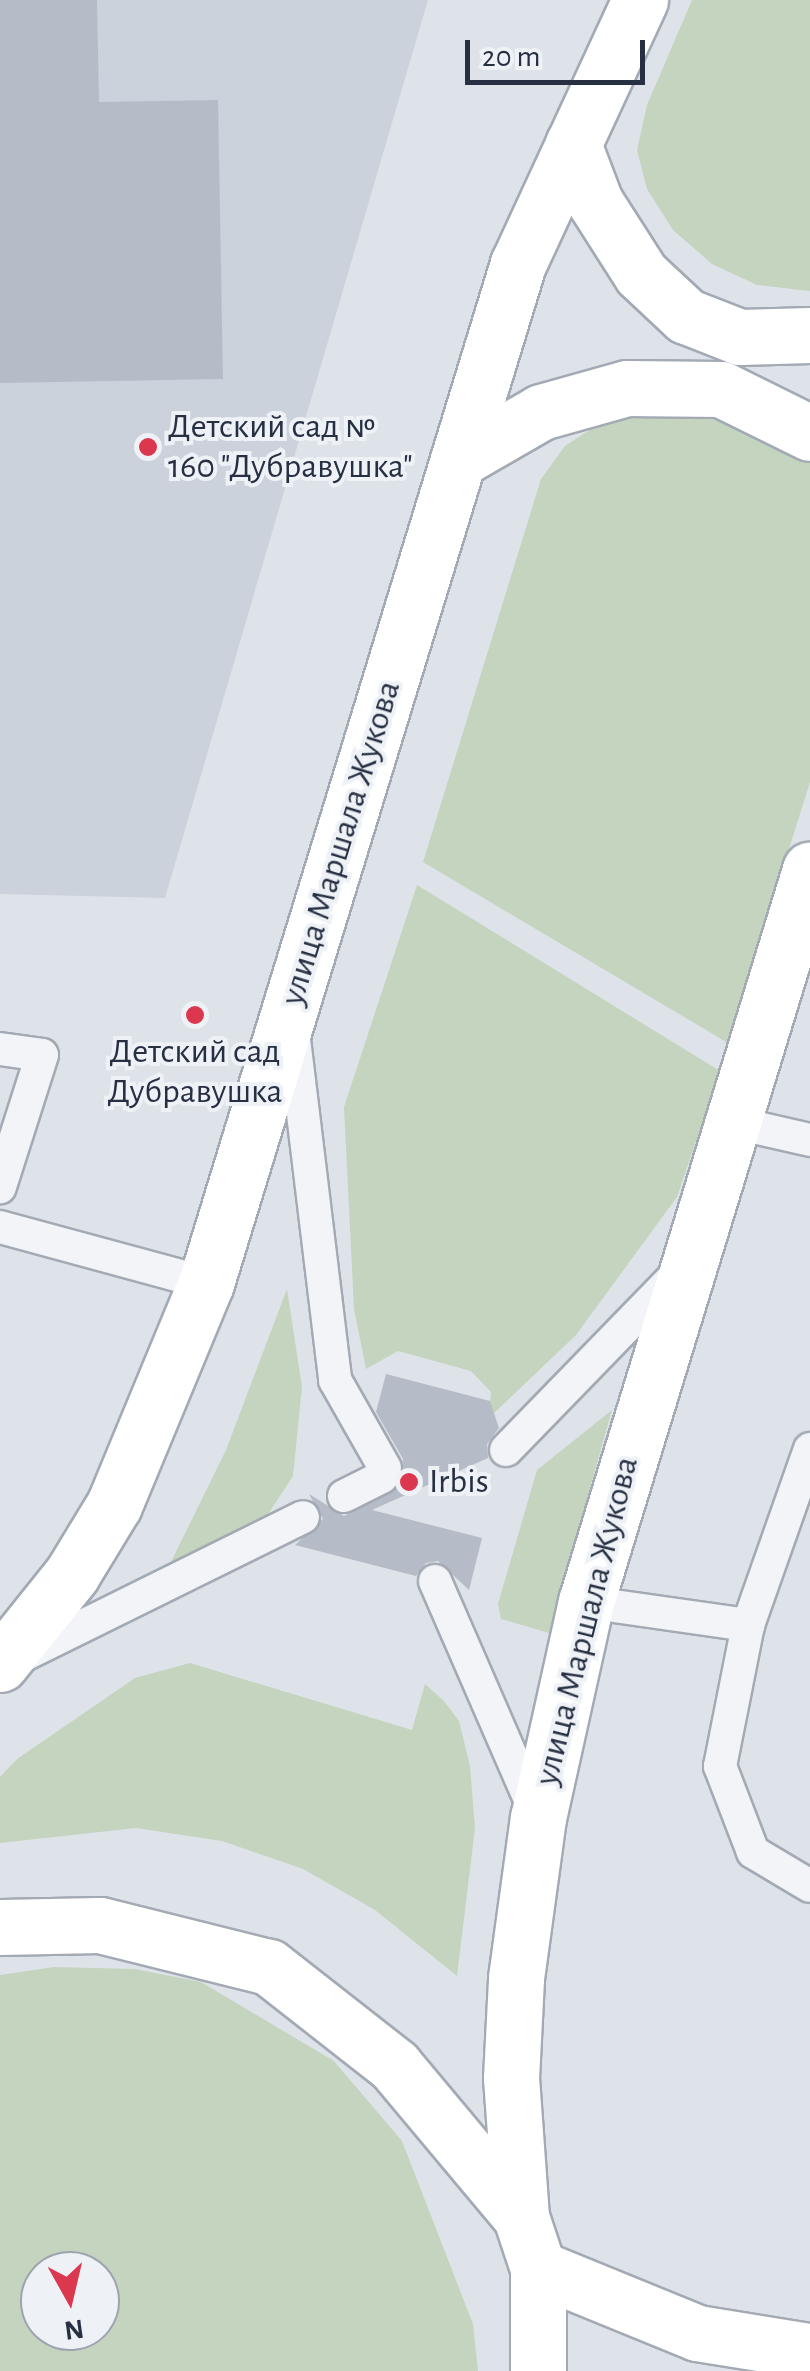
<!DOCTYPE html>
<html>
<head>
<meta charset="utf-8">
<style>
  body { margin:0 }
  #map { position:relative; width:810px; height:2371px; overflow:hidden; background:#dee3e9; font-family:"Alegreya Sans",sans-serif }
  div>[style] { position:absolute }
  .built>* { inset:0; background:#ccd2dc }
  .green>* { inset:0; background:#c4d4bf }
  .building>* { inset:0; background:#b5bcc7 }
  .roads { filter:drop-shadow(2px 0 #a3aab4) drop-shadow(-2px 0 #a3aab4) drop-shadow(0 2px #a3aab4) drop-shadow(0 -2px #a3aab4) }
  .service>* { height:32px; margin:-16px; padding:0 16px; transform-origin:16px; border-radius:16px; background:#f2f4f7 }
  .secondary>* { height:55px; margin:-27.5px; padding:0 27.5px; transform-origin:27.5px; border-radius:27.5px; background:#fff }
  .primary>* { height:55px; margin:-27.5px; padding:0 27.5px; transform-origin:27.5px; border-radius:27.5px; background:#fff }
  .dots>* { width:28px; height:28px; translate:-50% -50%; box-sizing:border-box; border:5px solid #eef2f7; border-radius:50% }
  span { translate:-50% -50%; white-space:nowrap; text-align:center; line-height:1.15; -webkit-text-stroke:8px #eef2f7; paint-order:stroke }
  .poi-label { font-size:35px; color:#263042 }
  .left { translate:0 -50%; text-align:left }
  .street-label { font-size:35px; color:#263042 }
  .north { position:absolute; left:20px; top:2251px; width:100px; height:100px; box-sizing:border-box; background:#eef2f7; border:2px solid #9ea4af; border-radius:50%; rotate:172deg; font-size:28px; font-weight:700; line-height:40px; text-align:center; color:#263042 }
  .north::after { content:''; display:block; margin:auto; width:35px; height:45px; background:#db374e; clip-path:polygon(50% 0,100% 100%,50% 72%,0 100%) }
  .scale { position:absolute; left:465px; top:40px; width:180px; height:45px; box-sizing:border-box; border:5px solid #263042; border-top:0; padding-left:12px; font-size:30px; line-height:35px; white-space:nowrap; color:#263042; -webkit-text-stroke:8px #eef2f7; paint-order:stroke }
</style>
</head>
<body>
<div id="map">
  <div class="built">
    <div style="clip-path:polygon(0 0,428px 0,165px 898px,0 894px)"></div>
  </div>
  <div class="green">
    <div style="clip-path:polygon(692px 0,810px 0,810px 291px,757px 285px,712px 264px,673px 230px,647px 189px,637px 150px,647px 105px)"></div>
    <div style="clip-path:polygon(703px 404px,810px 456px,810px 782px,728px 1043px,423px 862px,541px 479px,565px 446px,605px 420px,648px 407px)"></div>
    <div style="clip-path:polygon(417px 885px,720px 1071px,677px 1197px,576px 1335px,489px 1418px,491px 1392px,471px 1371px,398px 1351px,366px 1369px,354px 1309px,344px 1107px)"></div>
    <div style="clip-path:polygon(287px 1289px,302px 1387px,293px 1476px,261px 1525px,168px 1568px,226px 1450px)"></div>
    <div style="clip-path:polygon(612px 1410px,549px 1633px,501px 1619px,498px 1604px,537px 1470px)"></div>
    <div style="clip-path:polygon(190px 1663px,412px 1730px,425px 1684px,444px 1701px,459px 1721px,470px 1766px,475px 1828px,457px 1976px,375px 1910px,303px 1869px,222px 1841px,136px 1828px,0 1843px,0 1777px,17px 1759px,135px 1678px)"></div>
    <div style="clip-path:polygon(evenodd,54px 1967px,135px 1969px,201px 1982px,334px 2061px,402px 2141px,473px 2324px,478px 2371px,0 2371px,0 1975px,54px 1967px,40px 2271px,100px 2271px,100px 2331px,40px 2331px,40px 2271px)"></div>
  </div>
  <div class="building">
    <div style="clip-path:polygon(0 0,97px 0,99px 102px,218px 100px,223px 379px,0 383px)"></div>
    <div style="clip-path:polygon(386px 1374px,490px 1401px,499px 1428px,487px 1444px,488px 1458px,372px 1510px,482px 1538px,469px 1590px,438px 1561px,426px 1563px,416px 1576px,295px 1545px,323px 1519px,309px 1494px,344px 1516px,399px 1487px,403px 1459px,376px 1412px)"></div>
  </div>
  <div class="roads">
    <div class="service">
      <div style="left:293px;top:1031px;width:352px;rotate:83.1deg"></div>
      <div style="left:335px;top:1380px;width:101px;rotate:60.4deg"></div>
      <div style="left:0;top:1049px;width:42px;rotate:8.1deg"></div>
      <div style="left:42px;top:1055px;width:139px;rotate:107.7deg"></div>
      <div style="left:731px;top:1122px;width:81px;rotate:12.8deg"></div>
      <div style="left:0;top:1227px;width:213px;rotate:15.2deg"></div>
      <div style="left:810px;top:1449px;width:187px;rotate:109.4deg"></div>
      <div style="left:748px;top:1625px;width:144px;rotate:101.2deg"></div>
      <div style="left:720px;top:1766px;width:92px;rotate:69deg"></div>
      <div style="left:753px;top:1852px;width:66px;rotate:30.8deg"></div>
      <div style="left:506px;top:1450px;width:245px;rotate:-45.8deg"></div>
      <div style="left:344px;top:1496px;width:42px;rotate:-26.6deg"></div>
      <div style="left:435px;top:1581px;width:253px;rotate:66.5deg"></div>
      <div style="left:586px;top:1602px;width:164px;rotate:8.1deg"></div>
      <div style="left:16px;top:1659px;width:320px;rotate:-26.3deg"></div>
    </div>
    <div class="secondary">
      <div style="left:538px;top:2268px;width:172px;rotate:22.2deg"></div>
      <div style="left:697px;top:2333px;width:114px;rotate:9.1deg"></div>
    </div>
    <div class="primary">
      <div style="left:573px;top:144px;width:62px;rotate:69.2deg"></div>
      <div style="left:595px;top:202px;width:85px;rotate:57.4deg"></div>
      <div style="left:641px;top:274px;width:62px;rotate:43deg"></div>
      <div style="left:686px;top:316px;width:58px;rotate:21.3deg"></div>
      <div style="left:740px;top:337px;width:70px;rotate:-1.6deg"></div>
      <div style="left:458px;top:460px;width:96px;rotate:-30deg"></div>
      <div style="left:541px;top:412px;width:89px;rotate:-15.6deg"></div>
      <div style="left:627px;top:388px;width:94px;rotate:0.6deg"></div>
      <div style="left:721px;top:389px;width:99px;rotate:26.3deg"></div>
      <div style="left:0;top:1664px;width:115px;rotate:-51.3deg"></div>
      <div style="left:72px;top:1574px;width:81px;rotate:-58.7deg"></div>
      <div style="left:114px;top:1505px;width:240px;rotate:-67.5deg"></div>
      <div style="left:206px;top:1283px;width:1066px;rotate:-72.98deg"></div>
      <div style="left:518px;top:264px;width:291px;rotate:-65.2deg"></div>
      <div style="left:0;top:1927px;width:100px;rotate:-1.1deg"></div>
      <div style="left:100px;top:1925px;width:174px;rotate:14deg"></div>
      <div style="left:269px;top:1967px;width:159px;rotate:38.1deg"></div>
      <div style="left:394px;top:2065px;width:198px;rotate:50.1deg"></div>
      <div style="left:521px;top:2217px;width:54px;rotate:71.6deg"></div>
      <div style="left:538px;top:2268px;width:103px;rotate:90deg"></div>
      <div style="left:521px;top:2217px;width:139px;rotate:-94.1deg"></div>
      <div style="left:511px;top:2078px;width:100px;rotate:-87.1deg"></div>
      <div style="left:516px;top:1978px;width:162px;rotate:-82.2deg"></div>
      <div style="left:538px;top:1818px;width:221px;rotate:-77.5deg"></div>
      <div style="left:586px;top:1602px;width:766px;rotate:-72.99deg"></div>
    </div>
  </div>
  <div class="dots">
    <div style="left:148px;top:447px;background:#db374e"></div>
    <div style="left:195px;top:1015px;background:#db374e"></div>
    <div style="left:409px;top:1482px;background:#db374e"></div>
  </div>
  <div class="poi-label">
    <span class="left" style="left:168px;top:447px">Детский сад №<br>160 "Дубравушка"</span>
    <span style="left:195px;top:1072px">Детский сад<br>Дубравушка</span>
    <span class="left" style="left:429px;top:1482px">Irbis</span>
  </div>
  <div class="street-label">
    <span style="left:341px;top:843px;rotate:-73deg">улица Маршала Жукова</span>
    <span style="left:587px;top:1621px;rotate:-76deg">улица Маршала Жукова</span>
  </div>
  <div class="north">N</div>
  <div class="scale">20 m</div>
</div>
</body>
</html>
